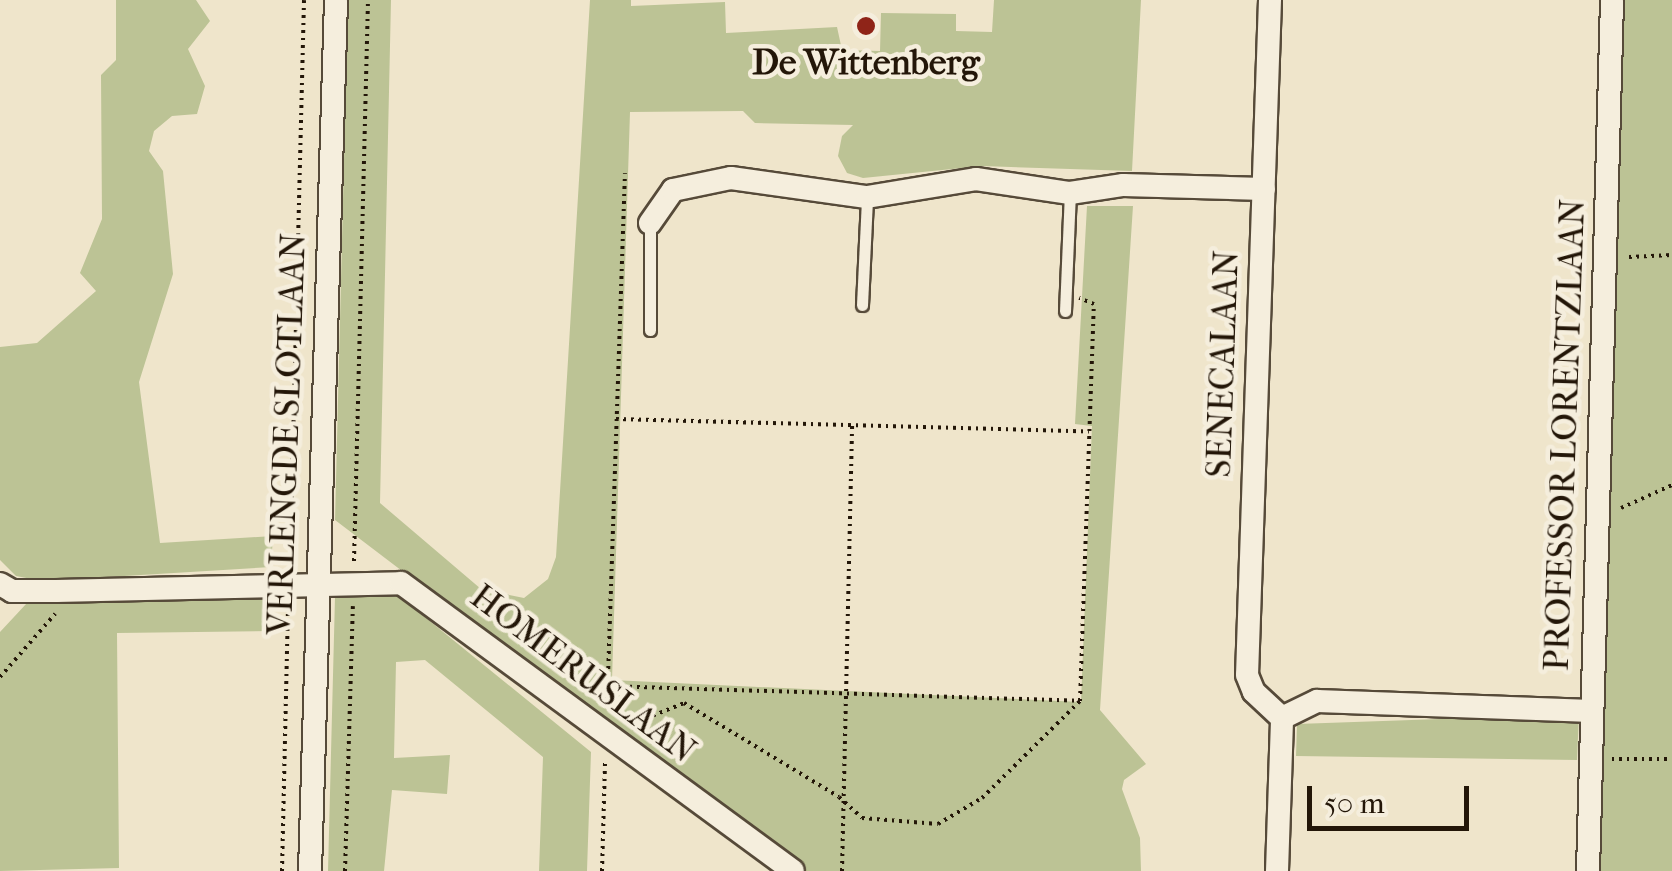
<!DOCTYPE html>
<html>
<head>
<meta charset="utf-8">
<style>
  body { margin:0 }
  #map { position:relative; width:1672px; height:871px; overflow:hidden; background:#efe5cb; font-family:"IM FELL French Canon",serif }
  div>[style] { position:absolute }
  .green>* { inset:0; background:#bcc395 }
  .path>* { height:4px; margin-top:-2px; transform-origin:0; background:repeating-linear-gradient(90deg,#231608 0 2.5px,transparent 0 7.5px) }
  .roads { filter:drop-shadow(2px 0 #564a39) drop-shadow(-2px 0 #564a39) drop-shadow(0 2px #564a39) drop-shadow(0 -2px #564a39) }
  .lane>* { height:11px; margin:-5.5px; padding:0 5.5px; transform-origin:5.5px; border-radius:5.5px; background:#f5eedd }
  .street>* { height:22px; margin:-11px; padding:0 11px; transform-origin:11px; border-radius:11px; background:#f5eedd }
  .dots>* { width:28px; height:28px; translate:-50% -50%; box-sizing:border-box; border:5px solid #f5eedd; border-radius:50% }
  span { translate:-50% -50%; white-space:nowrap; text-align:center; line-height:1.15; -webkit-text-stroke:9px #f5eedd; paint-order:stroke }
  .poi-label { font-size:35px; color:#231608; font-weight:700 }
  .street-label { font-size:35px; color:#231608 }
  .scale { position:absolute; left:1307px; top:786px; width:162px; height:45px; box-sizing:border-box; border:5px solid #231608; border-top:0; padding-left:12px; font-size:30px; line-height:35px; white-space:nowrap; color:#231608; -webkit-text-stroke:8px #f5eedd; paint-order:stroke }
</style>
</head>
<body>
<div id="map">
  <div class="green">
    <div style="clip-path:polygon(116px 0,196px 0,210px 21px,188px 49px,205px 86px,197px 114px,172px 116px,154px 131px,149px 151px,163px 171px,173px 274px,139px 382px,160px 543px,273px 536px,271px 567px,42px 581px,16px 576px,0 560px,0 347px,37px 343px,96px 291px,80px 273px,102px 219px,101px 75px,116px 60px)"></div>
    <div style="clip-path:polygon(348px 0,391px 0,380px 503px,481px 589px,524px 598px,548px 579px,556px 557px,590px 0,631px 0,631px 6px,725px 2px,726px 33px,837px 27px,842px 50px,880px 51px,881px 13px,956px 14px,956px 31px,992px 32px,994px 0,1141px 0,1132px 171px,982px 166px,863px 178px,847px 173px,838px 156px,842px 136px,853px 125px,755px 123px,743px 111px,630px 112px,612px 680px,1081px 702px,1092px 426px,1075px 424px,1087px 206px,1133px 206px,1100px 710px,1146px 764px,1124px 780px,1122px 789px,1140px 838px,1141px 871px,797px 871px,335px 520px)"></div>
    <div style="clip-path:polygon(1621px 0,1672px 0,1672px 871px,1592px 871px)"></div>
    <div style="clip-path:polygon(272px 596px,273px 631px,117px 633px,119px 868px,0 871px,0 632px,27px 603px)"></div>
    <div style="clip-path:polygon(399px 596px,591px 752px,587px 871px,539px 871px,543px 757px,425px 660px,396px 662px,394px 758px,450px 755px,447px 794px,392px 790px,384px 871px,328px 871px,335px 597px)"></div>
    <div style="clip-path:polygon(1579px 714px,1577px 760px,1296px 756px,1297px 724px)"></div>
  </div>
  <div class="path">
    <div style="left:1629px;top:257px;width:43px;rotate:-2.7deg"></div>
    <div style="left:616px;top:419px;width:473px;rotate:1.5deg"></div>
    <div style="left:1621px;top:508px;width:56px;rotate:-24.3deg"></div>
    <div style="left:354px;top:561px;width:561px;rotate:-88.57deg"></div>
    <div style="left:290px;top:565px;width:565px;rotate:-88.58deg"></div>
    <div style="left:0;top:677px;width:84px;rotate:-48.9deg"></div>
    <div style="left:607px;top:686px;width:473px;rotate:1.8deg"></div>
    <div style="left:1080px;top:701px;width:397px;rotate:-88deg"></div>
    <div style="left:1094px;top:304px;width:16px;rotate:-158deg"></div>
    <div style="left:607px;top:706px;width:533px;rotate:-88.07deg"></div>
    <div style="left:632px;top:724px;width:56px;rotate:-22deg"></div>
    <div style="left:684px;top:703px;width:181px;rotate:31.2deg"></div>
    <div style="left:839px;top:797px;width:31px;rotate:42deg"></div>
    <div style="left:862px;top:818px;width:76px;rotate:4.5deg"></div>
    <div style="left:938px;top:824px;width:51px;rotate:-30.6deg"></div>
    <div style="left:982px;top:798px;width:138px;rotate:-44.7deg"></div>
    <div style="left:1612px;top:759px;width:60px"></div>
    <div style="left:282px;top:871px;width:261px;rotate:-88.7deg"></div>
    <div style="left:345px;top:871px;width:265px;rotate:-88.3deg"></div>
    <div style="left:602px;top:871px;width:110px;rotate:-88.4deg"></div>
    <div style="left:842px;top:871px;width:446px;rotate:-88.7deg"></div>
  </div>
  <div class="roads">
    <div class="lane">
      <div style="left:862px;top:305px;width:108px;rotate:-87.3deg"></div>
      <div style="left:1065px;top:311px;width:118px;rotate:-87.6deg"></div>
      <div style="left:650px;top:330px;width:107px;rotate:-90deg"></div>
    </div>
    <div class="street">
      <div style="left:1270px;top:0;width:675px;rotate:91.95deg"></div>
      <div style="left:1247px;top:675px;width:18px;rotate:68deg"></div>
      <div style="left:1254px;top:692px;width:38px;rotate:43deg"></div>
      <div style="left:650px;top:223px;width:40px;rotate:-55.1deg"></div>
      <div style="left:673px;top:190px;width:59px;rotate:-11.7deg"></div>
      <div style="left:731px;top:178px;width:137px;rotate:8deg"></div>
      <div style="left:867px;top:197px;width:110px;rotate:-9.4deg"></div>
      <div style="left:976px;top:179px;width:95px;rotate:8.5deg"></div>
      <div style="left:1070px;top:193px;width:54px;rotate:-8.6deg"></div>
      <div style="left:1123px;top:185px;width:141px;rotate:1.6deg"></div>
      <div style="left:0;top:584px;width:14px;rotate:30deg"></div>
      <div style="left:12px;top:591px;width:44px"></div>
      <div style="left:56px;top:591px;width:345px;rotate:-1.3deg"></div>
      <div style="left:401px;top:583px;width:486px;rotate:36.3deg"></div>
      <div style="left:310px;top:871px;width:871px;rotate:-88.29deg"></div>
      <div style="left:1277px;top:871px;width:153px;rotate:-88.1deg"></div>
      <div style="left:1282px;top:718px;width:39px;rotate:-26deg"></div>
      <div style="left:1317px;top:701px;width:275px;rotate:2.1deg"></div>
      <div style="left:1588px;top:871px;width:871px;rotate:-88.42deg"></div>
    </div>
  </div>
  <div class="dots">
    <div style="left:866px;top:26px;background:#8f2418"></div>
  </div>
  <div class="poi-label">
    <span style="left:866px;top:63px">De Wittenberg</span>
  </div>
  <div class="street-label">
    <span style="left:1223px;top:364px;rotate:-88deg">SENECALAAN</span>
    <span style="left:287px;top:434px;rotate:-88deg">VERLENGDE SLOTLAAN</span>
    <span style="left:1565px;top:435px;rotate:-88deg">PROFESSOR LORENTZLAAN</span>
    <span style="left:583px;top:674px;rotate:37deg">HOMERUSLAAN</span>
  </div>
  <div class="scale">50 m</div>
</div>
</body>
</html>
